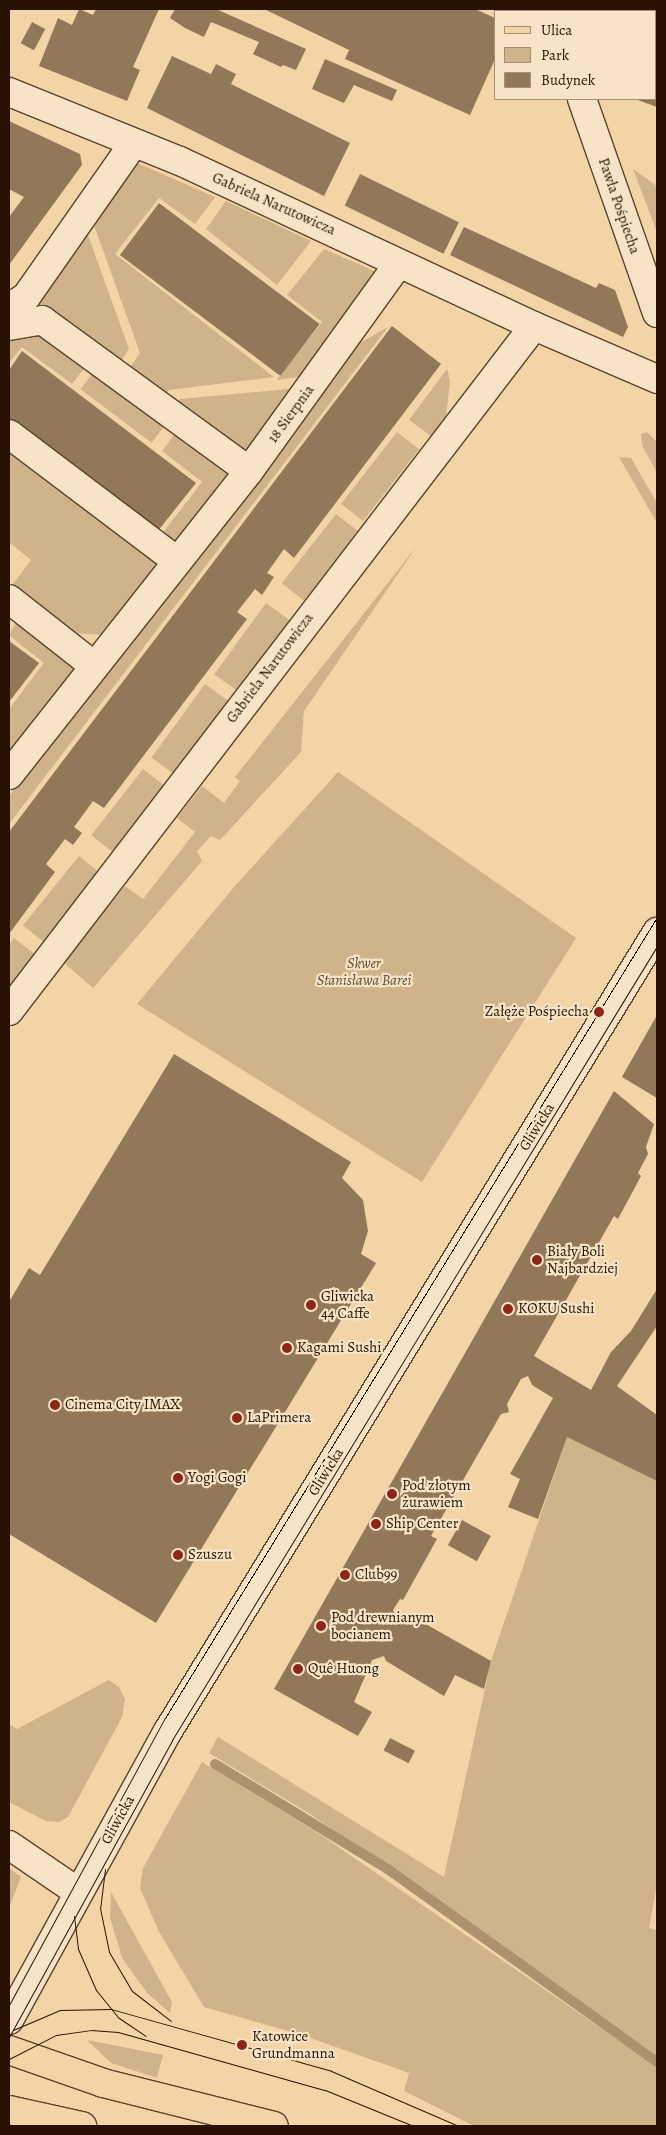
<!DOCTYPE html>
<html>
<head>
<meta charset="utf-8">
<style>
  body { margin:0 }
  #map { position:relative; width:666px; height:2135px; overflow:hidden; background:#f2d4a7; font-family:Alegreya,serif }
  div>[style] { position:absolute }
  .green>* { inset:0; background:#d0b38b; transform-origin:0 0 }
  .stream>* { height:10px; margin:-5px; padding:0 5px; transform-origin:5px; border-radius:5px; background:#ae926f }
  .building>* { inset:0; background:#927758; transform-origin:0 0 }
  .roads { filter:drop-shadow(1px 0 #5b422c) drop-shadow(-1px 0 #5b422c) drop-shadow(0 1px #5b422c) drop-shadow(0 -1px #5b422c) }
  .minor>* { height:28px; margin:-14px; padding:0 14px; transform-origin:14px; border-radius:14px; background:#f7e3c6 }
  .major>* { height:28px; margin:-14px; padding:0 14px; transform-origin:14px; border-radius:14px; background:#f2d4a7 }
  .tram>* { height:1px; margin:-0.5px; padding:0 0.5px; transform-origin:0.5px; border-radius:0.5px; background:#291203 }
  .dots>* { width:14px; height:14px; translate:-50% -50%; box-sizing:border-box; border:2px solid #f7e3c6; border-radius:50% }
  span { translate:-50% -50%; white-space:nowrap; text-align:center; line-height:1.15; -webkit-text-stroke:4.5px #f7e3c6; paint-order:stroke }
  .street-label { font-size:15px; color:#291203 }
  .park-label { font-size:15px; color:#634a33; font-style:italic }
  .poi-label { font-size:15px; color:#291203 }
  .right { translate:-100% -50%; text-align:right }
  .left { translate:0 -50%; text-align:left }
  .frame { position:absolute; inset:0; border:10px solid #291203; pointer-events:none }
  .legend { position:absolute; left:494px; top:10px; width:162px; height:90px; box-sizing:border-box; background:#f7e3c6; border:1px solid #a58f78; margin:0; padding:6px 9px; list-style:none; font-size:15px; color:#291203 }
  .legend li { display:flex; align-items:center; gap:10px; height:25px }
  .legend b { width:25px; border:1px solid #a58f78 }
</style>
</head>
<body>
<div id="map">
  <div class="green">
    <div style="clip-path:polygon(128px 159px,215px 197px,195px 224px,159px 198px,115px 254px,274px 377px,169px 390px,163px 398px,127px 372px,140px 353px,90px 214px)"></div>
    <div style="clip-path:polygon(633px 169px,657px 186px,657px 232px)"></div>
    <div style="clip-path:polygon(226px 201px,311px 241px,277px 285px,206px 229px)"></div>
    <div style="clip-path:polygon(84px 224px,129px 349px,118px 365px,9px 315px)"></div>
    <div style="clip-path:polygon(324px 249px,381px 274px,307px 376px,277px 380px,322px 322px,287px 295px)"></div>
    <div style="clip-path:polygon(40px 326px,90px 361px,72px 384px,22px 347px,9px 363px,9px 333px)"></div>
    <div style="clip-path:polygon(388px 327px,9px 824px,9px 796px,344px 352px)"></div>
    <div style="left:98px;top:366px;width:89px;height:29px;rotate:37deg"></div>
    <div style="clip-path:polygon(447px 369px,450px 381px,446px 417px,431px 436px,409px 420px)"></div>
    <div style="clip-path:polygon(300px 388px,248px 459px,174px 406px,180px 399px)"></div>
    <div style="clip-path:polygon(180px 427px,238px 470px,174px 552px,158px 539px,202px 482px,162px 451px)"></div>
    <div style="left:397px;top:432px;width:28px;height:91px;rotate:38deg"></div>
    <div style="clip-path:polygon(647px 432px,657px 442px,657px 473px,642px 445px,641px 434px)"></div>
    <div style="clip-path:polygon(9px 446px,165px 563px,103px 635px,76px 633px,13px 584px,31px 560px,9px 542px)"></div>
    <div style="clip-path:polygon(619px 457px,631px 458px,657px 503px,657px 523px)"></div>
    <div style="left:336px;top:514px;width:28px;height:88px;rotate:38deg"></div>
    <div style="clip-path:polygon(417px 546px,304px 711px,301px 752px,220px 840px,211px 836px,197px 851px,202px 861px,93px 988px,63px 962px,125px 886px,143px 899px,195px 832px,177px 818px,202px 786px,224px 803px,240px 781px,235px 777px)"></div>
    <div style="left:266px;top:603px;width:29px;height:88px;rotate:36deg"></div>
    <div style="clip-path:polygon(22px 614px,85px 664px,9px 764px,9px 709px,44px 663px,9px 635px)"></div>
    <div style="left:205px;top:684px;width:29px;height:91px;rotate:36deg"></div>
    <div style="left:143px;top:769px;width:28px;height:84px;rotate:38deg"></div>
    <div style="clip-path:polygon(338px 772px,576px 938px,422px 1182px,137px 1004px,234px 887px)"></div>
    <div style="left:79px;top:856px;width:27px;height:89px;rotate:39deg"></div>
    <div style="clip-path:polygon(14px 938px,36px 955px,9px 992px,9px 945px)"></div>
    <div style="clip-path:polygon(567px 1437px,657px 1481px,657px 1884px,649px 1928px,657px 1930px,657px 2055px,310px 1814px,209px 1753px,218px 1737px,444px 1877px,491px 1661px)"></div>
    <div style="clip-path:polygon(109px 1680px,119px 1687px,125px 1699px,122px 1717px,68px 1817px,59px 1822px,46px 1821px,9px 1802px,9px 1724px,17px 1729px)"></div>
    <div style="clip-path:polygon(202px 1762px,321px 1835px,657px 2067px,657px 2126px,474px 2126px,404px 2091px,409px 2073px,302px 2035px,204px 2007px,159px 1932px,140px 1888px,143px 1868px)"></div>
    <div style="clip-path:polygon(9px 1868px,21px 1877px,9px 1908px)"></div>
    <div style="clip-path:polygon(111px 1892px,172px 2002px,170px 2013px,147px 1993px,122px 1958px,110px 1917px)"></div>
    <div style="clip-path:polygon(87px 2040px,163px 2055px,157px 2078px,111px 2063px)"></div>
  </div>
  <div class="stream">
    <div style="left:215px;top:1764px;width:204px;rotate:31.3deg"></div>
    <div style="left:389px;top:1870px;width:330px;rotate:35.6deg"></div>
  </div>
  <div class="building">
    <div style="clip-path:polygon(79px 9px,93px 15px,96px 9px,159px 9px,133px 67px,140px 70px,127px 101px,39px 66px,58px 18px,72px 25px)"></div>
    <div style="clip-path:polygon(175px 9px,216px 9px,306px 49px,296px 70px,283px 65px,281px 67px,253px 54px,259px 42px,211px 22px,204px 37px,185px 28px,170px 18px)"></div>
    <div style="clip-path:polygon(264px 9px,475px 9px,495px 18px,495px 59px,470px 115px,345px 59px,349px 50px)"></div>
    <div style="clip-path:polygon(633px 9px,657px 9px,657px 107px,635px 99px,655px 99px,655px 11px)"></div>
    <div style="left:32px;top:22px;width:15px;height:24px;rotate:28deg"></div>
    <div style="clip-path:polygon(172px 56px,211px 74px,216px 64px,236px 74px,231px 84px,350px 143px,324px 196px,147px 108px)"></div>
    <div style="clip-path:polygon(325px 59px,397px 90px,392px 101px,354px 85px,344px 103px,312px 89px)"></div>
    <div style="clip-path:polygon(9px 121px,80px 154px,82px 165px,9px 265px,9px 217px,24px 197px,9px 189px)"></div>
    <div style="left:360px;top:174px;width:110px;height:35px;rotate:26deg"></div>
    <div style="left:159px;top:203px;width:201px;height:65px;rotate:37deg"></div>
    <div style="clip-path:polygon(464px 227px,596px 288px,599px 283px,615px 290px,628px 327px,623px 337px,450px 255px)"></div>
    <div style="clip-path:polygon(392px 326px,441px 364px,294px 558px,284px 549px,267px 573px,274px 577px,262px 595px,255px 589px,237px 612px,247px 619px,104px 808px,93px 801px,74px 827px,82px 833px,73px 845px,65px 839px,46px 864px,55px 872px,9px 934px,9px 832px)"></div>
    <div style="clip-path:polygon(22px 351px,196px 483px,157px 532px,9px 420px,9px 370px)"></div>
    <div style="clip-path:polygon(9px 641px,39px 663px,9px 702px)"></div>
    <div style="clip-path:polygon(657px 1015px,657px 1098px,622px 1077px)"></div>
    <div style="clip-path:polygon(174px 1054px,351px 1162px,342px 1178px,363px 1200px,368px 1231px,361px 1254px,376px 1263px,156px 1623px,9px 1534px,9px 1302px,29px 1268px,40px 1275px)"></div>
    <div style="clip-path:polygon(614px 1091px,654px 1124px,646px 1147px,648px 1154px,638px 1173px,641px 1176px,618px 1219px,614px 1216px,534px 1356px,591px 1390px,611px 1352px,631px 1331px,657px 1289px,657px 1326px,617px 1386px,657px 1415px,657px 1481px,567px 1437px,538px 1519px,508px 1507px,520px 1479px,510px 1474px,553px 1398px,532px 1385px,528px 1376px,521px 1379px,507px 1404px,509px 1412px,501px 1414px,431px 1536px,437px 1539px,403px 1600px,400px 1599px,393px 1610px,396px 1618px,408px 1614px,491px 1661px,484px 1689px,455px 1675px,444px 1696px,386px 1661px,384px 1656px,372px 1660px,354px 1702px,372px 1712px,358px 1736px,274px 1689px)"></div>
    <div style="left:462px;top:1520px;width:33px;height:29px;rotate:29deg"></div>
    <div style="left:390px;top:1738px;width:28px;height:14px;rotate:27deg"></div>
  </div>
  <div class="roads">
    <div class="minor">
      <div style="left:551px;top:9px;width:2px;rotate:90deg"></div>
      <div style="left:587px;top:11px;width:3px;rotate:-45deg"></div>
      <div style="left:9px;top:92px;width:184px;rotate:22deg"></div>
      <div style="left:180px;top:161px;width:391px;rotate:25deg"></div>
      <div style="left:534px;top:326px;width:134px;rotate:23.3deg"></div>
      <div style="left:582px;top:99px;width:227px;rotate:70.7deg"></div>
      <div style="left:9px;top:308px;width:20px;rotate:-33deg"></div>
      <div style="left:26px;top:297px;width:188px;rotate:-55deg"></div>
      <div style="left:9px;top:326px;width:34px;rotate:-10deg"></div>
      <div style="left:42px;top:320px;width:256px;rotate:36.1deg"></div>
      <div style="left:9px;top:434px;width:211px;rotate:37.1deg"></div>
      <div style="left:9px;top:599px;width:108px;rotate:38.2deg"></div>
      <div style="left:9px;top:775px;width:387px;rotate:-51.7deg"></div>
      <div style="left:249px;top:471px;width:256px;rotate:-54.2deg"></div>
      <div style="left:9px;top:1011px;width:863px;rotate:-52.53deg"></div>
      <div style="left:9px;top:1845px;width:83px;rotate:34.3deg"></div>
      <div style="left:9px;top:2020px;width:330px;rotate:-61.2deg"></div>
      <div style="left:168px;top:1731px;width:937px;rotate:-58.53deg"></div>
    </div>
    <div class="major">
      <div style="left:9px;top:2050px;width:100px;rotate:19.3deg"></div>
      <div style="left:103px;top:2083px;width:176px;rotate:14.1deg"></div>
      <div style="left:9px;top:2110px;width:75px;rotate:12.4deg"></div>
    </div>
  </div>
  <div class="tram">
    <div style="left:105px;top:1869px;width:39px;rotate:97deg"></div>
    <div style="left:100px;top:1908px;width:45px;rotate:78.4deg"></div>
    <div style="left:109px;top:1952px;width:45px;rotate:59.5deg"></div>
    <div style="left:132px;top:1991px;width:49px;rotate:37.6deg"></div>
    <div style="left:74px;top:1916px;width:33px;rotate:83deg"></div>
    <div style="left:78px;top:1949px;width:45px;rotate:66.3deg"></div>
    <div style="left:96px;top:1990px;width:36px;rotate:51deg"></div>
    <div style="left:119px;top:2018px;width:32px;rotate:34deg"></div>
    <div style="left:9px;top:2005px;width:327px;rotate:-61.5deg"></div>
    <div style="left:165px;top:1718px;width:940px;rotate:-58.44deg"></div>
    <div style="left:13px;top:2030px;width:51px;rotate:-23.1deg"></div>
    <div style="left:60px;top:2010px;width:51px;rotate:-1.1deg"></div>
    <div style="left:111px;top:2009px;width:229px;rotate:15.7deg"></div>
    <div style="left:331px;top:2071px;width:139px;rotate:23.3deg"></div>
    <div style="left:9px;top:2037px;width:339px;rotate:-61.2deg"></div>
    <div style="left:172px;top:1740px;width:930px;rotate:-58.58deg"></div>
    <div style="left:9px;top:2059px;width:53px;rotate:-27.1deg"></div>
    <div style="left:56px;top:2035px;width:35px;rotate:-8deg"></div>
    <div style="left:91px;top:2030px;width:27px;rotate:4deg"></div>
    <div style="left:118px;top:2032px;width:215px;rotate:15.7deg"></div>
    <div style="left:325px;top:2090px;width:95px;rotate:22.2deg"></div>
  </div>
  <div class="dots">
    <div style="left:599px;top:1012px;background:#8f2418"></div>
    <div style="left:537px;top:1260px;background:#8f2418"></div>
    <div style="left:311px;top:1305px;background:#8f2418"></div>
    <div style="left:508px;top:1309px;background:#8f2418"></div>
    <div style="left:287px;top:1348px;background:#8f2418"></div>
    <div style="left:55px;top:1405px;background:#8f2418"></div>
    <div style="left:237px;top:1418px;background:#8f2418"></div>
    <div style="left:178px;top:1478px;background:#8f2418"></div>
    <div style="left:392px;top:1494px;background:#8f2418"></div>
    <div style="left:376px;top:1524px;background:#8f2418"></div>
    <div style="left:178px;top:1555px;background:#8f2418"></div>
    <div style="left:345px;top:1575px;background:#8f2418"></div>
    <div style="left:321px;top:1626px;background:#8f2418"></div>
    <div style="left:298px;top:1669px;background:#8f2418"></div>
    <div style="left:242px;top:2045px;background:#8f2418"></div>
  </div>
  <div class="street-label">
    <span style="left:274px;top:204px;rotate:24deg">Gabriela Narutowicza</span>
    <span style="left:619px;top:206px;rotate:71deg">Pawła Pośpiecha</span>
    <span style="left:291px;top:414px;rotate:-54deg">18 Sierpnia</span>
    <span style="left:270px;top:668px;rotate:-53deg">Gabriela Narutowicza</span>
    <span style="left:537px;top:1127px;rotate:-58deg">Gliwicka</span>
    <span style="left:326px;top:1472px;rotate:-58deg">Gliwicka</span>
    <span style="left:118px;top:1820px;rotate:-61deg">Gliwicka</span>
  </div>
  <div class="park-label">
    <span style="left:364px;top:972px">Skwer<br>Stanisława Barei</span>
  </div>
  <div class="poi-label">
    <span class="right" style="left:589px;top:1012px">Załęże Pośpiecha</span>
    <span class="left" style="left:547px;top:1260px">Biały Boli<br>Najbardziej</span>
    <span class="left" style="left:321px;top:1305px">Gliwicka<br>44 Caffe</span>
    <span class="left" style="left:518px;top:1309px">KOKU Sushi</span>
    <span class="left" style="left:297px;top:1348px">Kagami Sushi</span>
    <span class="left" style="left:65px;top:1405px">Cinema City IMAX</span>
    <span class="left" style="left:247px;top:1418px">LaPrimera</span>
    <span class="left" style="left:188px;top:1478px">Yogi Gogi</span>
    <span class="left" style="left:402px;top:1494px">Pod złotym<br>żurawiem</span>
    <span class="left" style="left:386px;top:1524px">Ship Center</span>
    <span class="left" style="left:188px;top:1555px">Szuszu</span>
    <span class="left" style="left:355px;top:1575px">Club99</span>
    <span class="left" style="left:331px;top:1626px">Pod drewnianym<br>bocianem</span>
    <span class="left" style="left:308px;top:1669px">Quê Huong</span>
    <span class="left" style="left:252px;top:2045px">Katowice<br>Grundmanna</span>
  </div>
  <div class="frame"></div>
  <ul class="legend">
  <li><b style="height:6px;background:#f2d4a7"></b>Ulica</li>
  <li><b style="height:14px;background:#d0b38b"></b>Park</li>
  <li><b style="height:14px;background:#927758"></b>Budynek</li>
  </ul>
</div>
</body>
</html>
